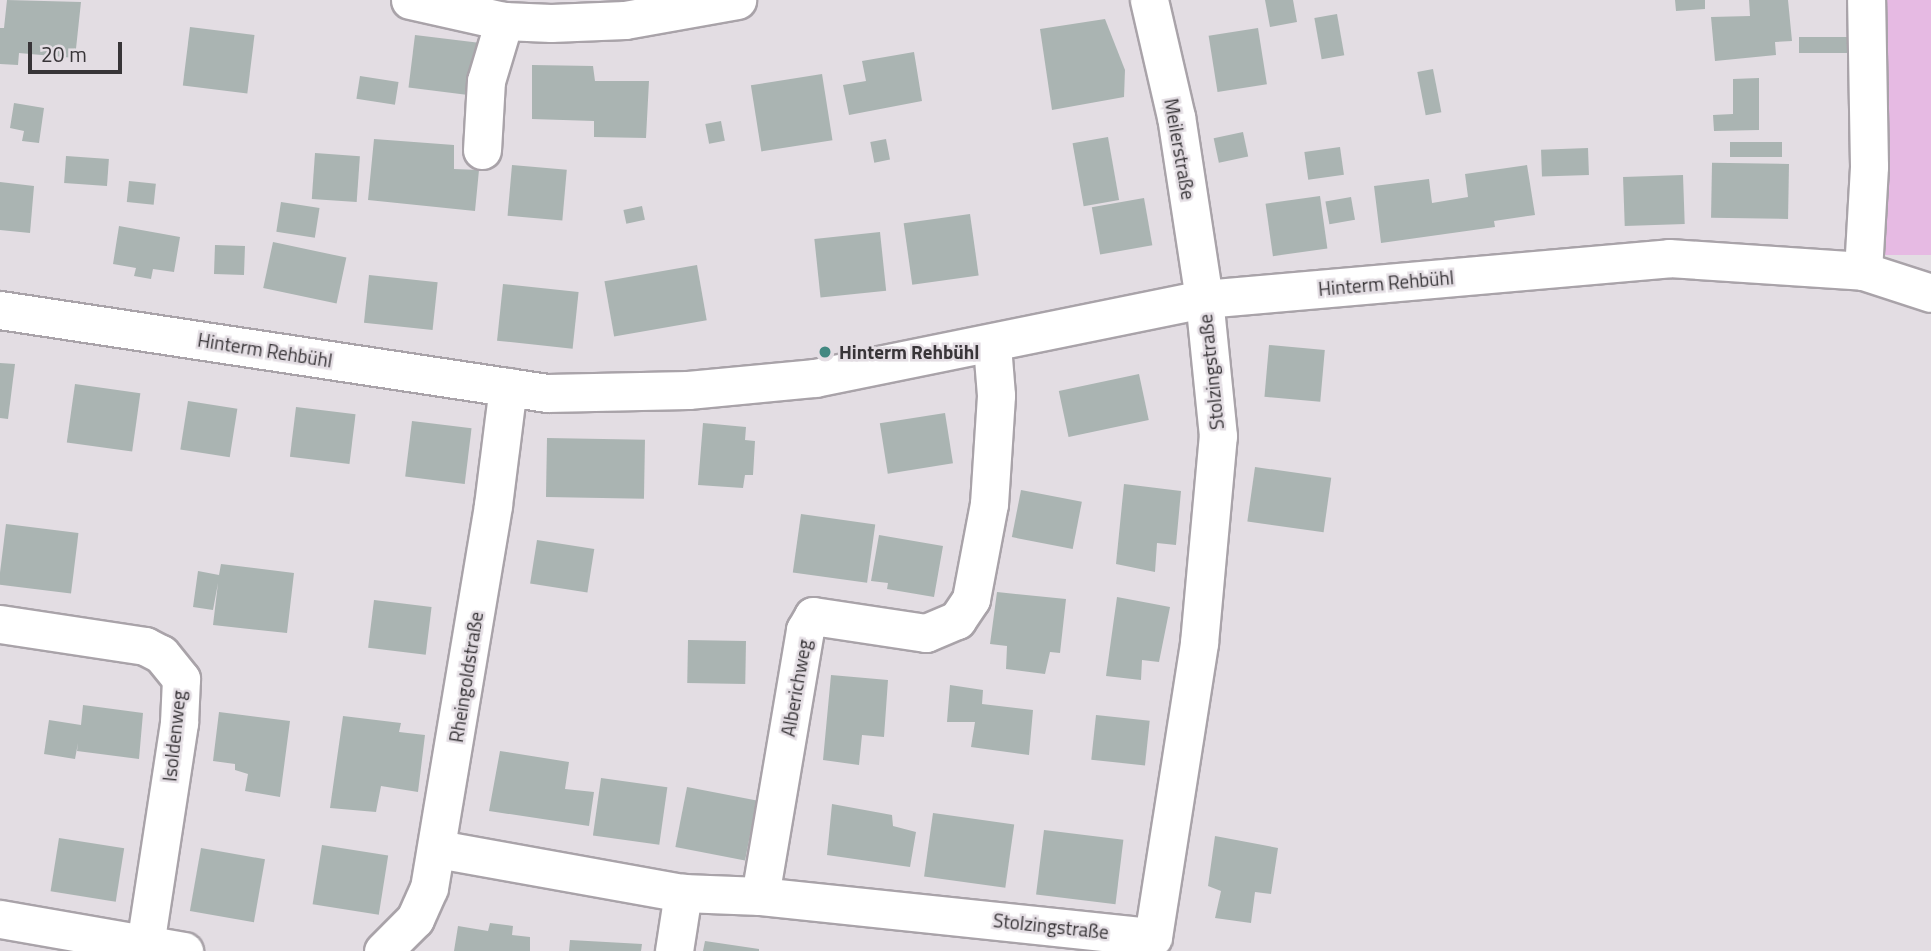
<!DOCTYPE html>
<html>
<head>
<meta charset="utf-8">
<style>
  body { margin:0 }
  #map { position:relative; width:1931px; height:951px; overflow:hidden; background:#e3dde3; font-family:"Titillium Web",sans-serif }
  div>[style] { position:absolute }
  .green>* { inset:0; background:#e6bae3; transform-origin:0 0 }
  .building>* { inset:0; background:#aab4b2; transform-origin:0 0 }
  .roads { filter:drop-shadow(2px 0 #a9a3a9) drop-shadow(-2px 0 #a9a3a9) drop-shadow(0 2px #a9a3a9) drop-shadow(0 -2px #a9a3a9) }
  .minor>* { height:37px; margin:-18.5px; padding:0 18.5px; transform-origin:18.5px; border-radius:18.5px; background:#fff }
  .dots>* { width:19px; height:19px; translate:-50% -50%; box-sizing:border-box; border:4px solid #e3dde3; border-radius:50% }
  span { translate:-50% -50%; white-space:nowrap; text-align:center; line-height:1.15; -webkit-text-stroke:5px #e3dde3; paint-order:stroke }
  .street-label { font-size:19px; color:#383538 }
  .poi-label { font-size:19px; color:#383538; font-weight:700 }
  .left { translate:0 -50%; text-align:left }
  .scale { position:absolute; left:28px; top:42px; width:94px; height:32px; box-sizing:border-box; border:4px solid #383538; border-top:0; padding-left:9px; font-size:21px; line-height:24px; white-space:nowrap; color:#383538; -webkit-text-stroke:5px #e3dde3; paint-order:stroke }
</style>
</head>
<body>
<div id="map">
  <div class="green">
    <div style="left:1874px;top:0;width:57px;height:255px"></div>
  </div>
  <div class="building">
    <div style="clip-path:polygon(7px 0,81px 2px,75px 58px,19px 53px,18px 65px,0 64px,0 28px,4px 28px)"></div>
    <div style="clip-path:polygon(1265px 0,1293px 0,1297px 22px,1270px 27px)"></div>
    <div style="clip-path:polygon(1675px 0,1705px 0,1705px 9px,1676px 11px)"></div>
    <div style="clip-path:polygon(1749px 0,1788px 0,1792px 41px,1775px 42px,1776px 55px,1715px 61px,1711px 17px,1750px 16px)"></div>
    <div style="left:1337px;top:14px;width:42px;height:23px;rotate:80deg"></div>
    <div style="clip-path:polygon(1105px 19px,1125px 70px,1124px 97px,1052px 110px,1040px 29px)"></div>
    <div style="left:190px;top:27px;width:65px;height:59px;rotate:7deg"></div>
    <div style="left:1258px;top:28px;width:57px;height:50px;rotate:81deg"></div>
    <div style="left:415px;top:35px;width:64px;height:53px;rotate:7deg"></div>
    <div style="left:1855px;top:37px;width:16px;height:56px;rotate:90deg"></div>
    <div style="clip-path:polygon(914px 52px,922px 101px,849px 115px,843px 85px,866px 81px,862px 61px)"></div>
    <div style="clip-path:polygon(532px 65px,593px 66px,595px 81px,649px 81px,646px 138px,594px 137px,594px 121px,532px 119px)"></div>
    <div style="left:1433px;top:69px;width:44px;height:16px;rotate:79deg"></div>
    <div style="left:822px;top:74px;width:67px;height:72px;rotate:81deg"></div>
    <div style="left:360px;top:76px;width:39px;height:23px;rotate:9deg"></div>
    <div style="clip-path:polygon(1759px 78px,1759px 130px,1714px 131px,1713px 115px,1733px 114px,1733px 79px)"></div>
    <div style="clip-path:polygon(14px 103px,44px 108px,39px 143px,22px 141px,24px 131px,10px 128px)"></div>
    <div style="left:721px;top:121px;width:20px;height:16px;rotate:79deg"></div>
    <div style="left:1243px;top:132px;width:25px;height:30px;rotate:78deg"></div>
    <div style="left:1108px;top:137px;width:64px;height:36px;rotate:80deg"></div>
    <div style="clip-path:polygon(374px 139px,454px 145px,454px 169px,479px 170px,475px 211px,368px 200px)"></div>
    <div style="left:886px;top:139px;width:21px;height:16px;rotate:79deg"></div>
    <div style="left:1782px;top:142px;width:15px;height:52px;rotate:90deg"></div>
    <div style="left:1340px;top:147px;width:28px;height:36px;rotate:82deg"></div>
    <div style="left:1588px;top:148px;width:27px;height:47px;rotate:88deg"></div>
    <div style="left:315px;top:153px;width:45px;height:46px;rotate:4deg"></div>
    <div style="left:66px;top:156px;width:43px;height:27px;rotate:4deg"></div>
    <div style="left:1789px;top:164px;width:55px;height:77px;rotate:91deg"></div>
    <div style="left:512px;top:165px;width:55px;height:51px;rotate:5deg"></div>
    <div style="clip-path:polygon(1527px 165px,1535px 215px,1494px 221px,1495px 227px,1381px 243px,1374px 186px,1429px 179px,1432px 203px,1468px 197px,1465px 174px)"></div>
    <div style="left:1683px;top:175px;width:49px;height:60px;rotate:88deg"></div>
    <div style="left:129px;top:181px;width:27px;height:21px;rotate:6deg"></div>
    <div style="clip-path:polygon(0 182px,34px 186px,30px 233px,0 230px)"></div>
    <div style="left:1320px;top:196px;width:53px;height:55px;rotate:82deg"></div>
    <div style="left:1351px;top:197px;width:23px;height:26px;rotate:80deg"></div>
    <div style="left:1144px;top:198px;width:48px;height:53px;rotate:80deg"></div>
    <div style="left:281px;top:202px;width:39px;height:30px;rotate:9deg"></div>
    <div style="left:642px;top:206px;width:14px;height:19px;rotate:78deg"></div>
    <div style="left:970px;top:214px;width:62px;height:67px;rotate:82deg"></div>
    <div style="clip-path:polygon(119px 226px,180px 237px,174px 272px,153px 269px,151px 279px,134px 276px,136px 268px,113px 264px)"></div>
    <div style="left:880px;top:232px;width:59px;height:66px;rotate:84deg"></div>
    <div style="left:273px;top:242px;width:75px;height:47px;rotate:12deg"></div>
    <div style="left:215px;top:245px;width:30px;height:29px;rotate:2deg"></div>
    <div style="left:697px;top:265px;width:56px;height:94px;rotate:80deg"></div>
    <div style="left:369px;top:275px;width:69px;height:48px;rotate:6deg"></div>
    <div style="left:503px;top:284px;width:76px;height:57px;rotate:6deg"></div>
    <div style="left:1269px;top:345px;width:56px;height:52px;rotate:5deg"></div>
    <div style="clip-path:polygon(0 363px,15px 364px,8px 419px,0 418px)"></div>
    <div style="left:1139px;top:374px;width:47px;height:82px;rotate:78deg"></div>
    <div style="left:75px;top:384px;width:66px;height:59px;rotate:8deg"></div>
    <div style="left:188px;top:401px;width:50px;height:49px;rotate:9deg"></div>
    <div style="left:296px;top:407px;width:60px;height:50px;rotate:7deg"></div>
    <div style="left:945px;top:413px;width:51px;height:66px;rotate:81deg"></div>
    <div style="left:412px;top:421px;width:60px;height:56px;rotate:7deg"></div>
    <div style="clip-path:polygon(703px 423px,746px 427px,745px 440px,755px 441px,753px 475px,745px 475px,743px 488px,698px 485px)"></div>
    <div style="left:547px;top:438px;width:98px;height:59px;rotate:1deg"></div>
    <div style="left:1255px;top:467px;width:77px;height:55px;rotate:8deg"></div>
    <div style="clip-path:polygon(1124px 484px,1181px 491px,1176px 545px,1157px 543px,1155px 572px,1116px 564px)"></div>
    <div style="left:1021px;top:490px;width:62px;height:48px;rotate:11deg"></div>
    <div style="left:801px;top:514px;width:75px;height:59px;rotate:8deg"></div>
    <div style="left:6px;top:524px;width:73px;height:61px;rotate:7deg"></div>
    <div style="clip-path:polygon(879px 535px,943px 546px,934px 597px,887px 589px,888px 583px,871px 581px)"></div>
    <div style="left:537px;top:540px;width:58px;height:44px;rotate:9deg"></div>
    <div style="clip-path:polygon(221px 564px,294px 573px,287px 633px,213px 625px,218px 583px,213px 610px,193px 607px,198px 571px,219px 575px)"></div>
    <div style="clip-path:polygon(997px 592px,1066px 599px,1060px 653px,1050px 652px,1045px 674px,1006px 669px,1007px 646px,990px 644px)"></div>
    <div style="clip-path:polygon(1117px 597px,1170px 607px,1159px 662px,1142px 660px,1141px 680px,1106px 676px)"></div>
    <div style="left:374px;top:600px;width:58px;height:48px;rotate:7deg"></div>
    <div style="left:688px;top:640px;width:58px;height:43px;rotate:1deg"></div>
    <div style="clip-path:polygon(831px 675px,888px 680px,884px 737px,862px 735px,859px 765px,823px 760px)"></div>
    <div style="clip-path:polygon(950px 685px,983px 690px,982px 704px,1033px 710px,1029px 755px,971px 747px,975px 722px,947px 722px)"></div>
    <div style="clip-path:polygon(83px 705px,143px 713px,139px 759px,77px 751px,78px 743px,75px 759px,44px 754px,49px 720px,81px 725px)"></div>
    <div style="clip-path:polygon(219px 712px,290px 721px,280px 797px,245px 791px,248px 774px,235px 770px,235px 764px,213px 761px)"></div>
    <div style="left:1096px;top:715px;width:54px;height:45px;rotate:6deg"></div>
    <div style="clip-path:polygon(343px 716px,401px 723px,399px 732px,425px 735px,418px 792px,381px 786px,376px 812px,330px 808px)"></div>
    <div style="clip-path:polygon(500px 751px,569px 762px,565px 789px,594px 792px,589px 826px,489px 811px)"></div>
    <div style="left:601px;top:778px;width:67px;height:58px;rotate:8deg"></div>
    <div style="left:687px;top:787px;width:71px;height:61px;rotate:11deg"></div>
    <div style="clip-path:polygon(832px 804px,892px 815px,893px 826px,916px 832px,910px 867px,827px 855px)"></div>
    <div style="left:933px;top:813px;width:82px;height:64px;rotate:8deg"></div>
    <div style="left:1044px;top:830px;width:80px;height:65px;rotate:7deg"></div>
    <div style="clip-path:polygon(1215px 836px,1278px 848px,1271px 894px,1255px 892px,1251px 923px,1215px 918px,1221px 891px,1208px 886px)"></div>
    <div style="left:59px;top:838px;width:66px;height:54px;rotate:9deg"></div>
    <div style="left:322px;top:845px;width:67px;height:60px;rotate:9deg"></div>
    <div style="left:201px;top:848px;width:65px;height:64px;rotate:10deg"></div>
    <div style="clip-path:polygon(490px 923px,513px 926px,512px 935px,530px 937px,530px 951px,454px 951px,458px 926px,488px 931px)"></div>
    <div style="clip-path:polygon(570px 940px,642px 944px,641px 951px,569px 951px)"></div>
    <div style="clip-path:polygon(705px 941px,759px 949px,759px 951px,703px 951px)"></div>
  </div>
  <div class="roads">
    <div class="minor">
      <div style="left:410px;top:0;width:96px;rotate:12.6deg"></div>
      <div style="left:504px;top:21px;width:47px;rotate:2.4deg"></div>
      <div style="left:551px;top:23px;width:74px;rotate:-2.3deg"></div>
      <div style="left:625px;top:20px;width:114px;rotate:-10.1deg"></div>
      <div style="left:482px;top:150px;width:69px;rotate:-86.7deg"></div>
      <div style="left:486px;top:81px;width:63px;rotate:-73.3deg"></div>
      <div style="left:1863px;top:271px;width:105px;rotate:-86.7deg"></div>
      <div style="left:1869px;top:166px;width:166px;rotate:-91deg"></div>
      <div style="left:0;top:310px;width:553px;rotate:8.63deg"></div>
      <div style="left:547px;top:393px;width:141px;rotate:-1.2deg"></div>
      <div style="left:688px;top:390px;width:128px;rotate:-5.4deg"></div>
      <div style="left:815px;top:378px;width:397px;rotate:-11.5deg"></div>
      <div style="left:1204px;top:299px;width:467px;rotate:-5deg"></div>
      <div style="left:1669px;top:258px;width:194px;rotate:3.8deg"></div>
      <div style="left:1863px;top:271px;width:71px;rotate:17.9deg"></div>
      <div style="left:0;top:624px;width:147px;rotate:8.6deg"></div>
      <div style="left:145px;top:646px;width:18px;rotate:27deg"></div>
      <div style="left:161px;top:654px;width:32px;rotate:51deg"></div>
      <div style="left:181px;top:679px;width:44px;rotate:92.6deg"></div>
      <div style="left:179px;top:723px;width:225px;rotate:98.7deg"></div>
      <div style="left:438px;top:849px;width:249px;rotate:10.2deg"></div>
      <div style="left:683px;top:893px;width:77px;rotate:2.2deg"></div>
      <div style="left:760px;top:896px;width:395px;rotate:6deg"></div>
      <div style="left:1153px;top:937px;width:298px;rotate:-81.1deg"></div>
      <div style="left:1199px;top:643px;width:208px;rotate:-84.8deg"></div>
      <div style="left:1218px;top:436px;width:138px;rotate:-95.8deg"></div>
      <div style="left:1204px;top:299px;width:184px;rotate:-98.7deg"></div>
      <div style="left:1176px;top:117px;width:120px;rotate:-103deg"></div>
      <div style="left:760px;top:896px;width:270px;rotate:-80.4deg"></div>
      <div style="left:805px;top:630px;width:16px;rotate:-60deg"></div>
      <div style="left:813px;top:616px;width:114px;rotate:8.6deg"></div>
      <div style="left:926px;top:633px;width:34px;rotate:-23deg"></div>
      <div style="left:957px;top:620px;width:25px;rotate:-56deg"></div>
      <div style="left:971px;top:599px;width:97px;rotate:-79.3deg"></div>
      <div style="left:989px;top:504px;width:109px;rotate:-86.3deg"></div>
      <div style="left:996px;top:395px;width:50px;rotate:-94.6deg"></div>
      <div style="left:0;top:919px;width:187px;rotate:9.9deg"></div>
      <div style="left:383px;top:951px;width:45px;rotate:-45deg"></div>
      <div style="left:415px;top:919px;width:34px;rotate:-66deg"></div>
      <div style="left:429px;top:888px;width:388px;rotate:-80.5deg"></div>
      <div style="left:493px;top:505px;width:119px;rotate:-82.8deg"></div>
      <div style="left:674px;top:951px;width:59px;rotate:-81.2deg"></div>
    </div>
  </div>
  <div class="dots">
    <div style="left:825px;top:352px;background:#428881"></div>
  </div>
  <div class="street-label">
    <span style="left:1180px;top:149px;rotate:80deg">Meilerstraße</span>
    <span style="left:1386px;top:283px;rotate:-5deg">Hinterm Rehbühl</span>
    <span style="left:265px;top:350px;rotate:9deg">Hinterm Rehbühl</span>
    <span style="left:1211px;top:372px;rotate:-96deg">Stolzingstraße</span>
    <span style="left:466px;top:677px;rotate:-81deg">Rheingoldstraße</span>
    <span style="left:796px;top:688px;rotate:-80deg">Alberichweg</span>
    <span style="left:174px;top:736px;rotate:-84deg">Isoldenweg</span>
    <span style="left:1051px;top:926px;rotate:6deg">Stolzingstraße</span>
  </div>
  <div class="poi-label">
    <span class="left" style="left:839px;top:352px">Hinterm Rehbühl</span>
  </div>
  <div class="scale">20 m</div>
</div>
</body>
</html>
